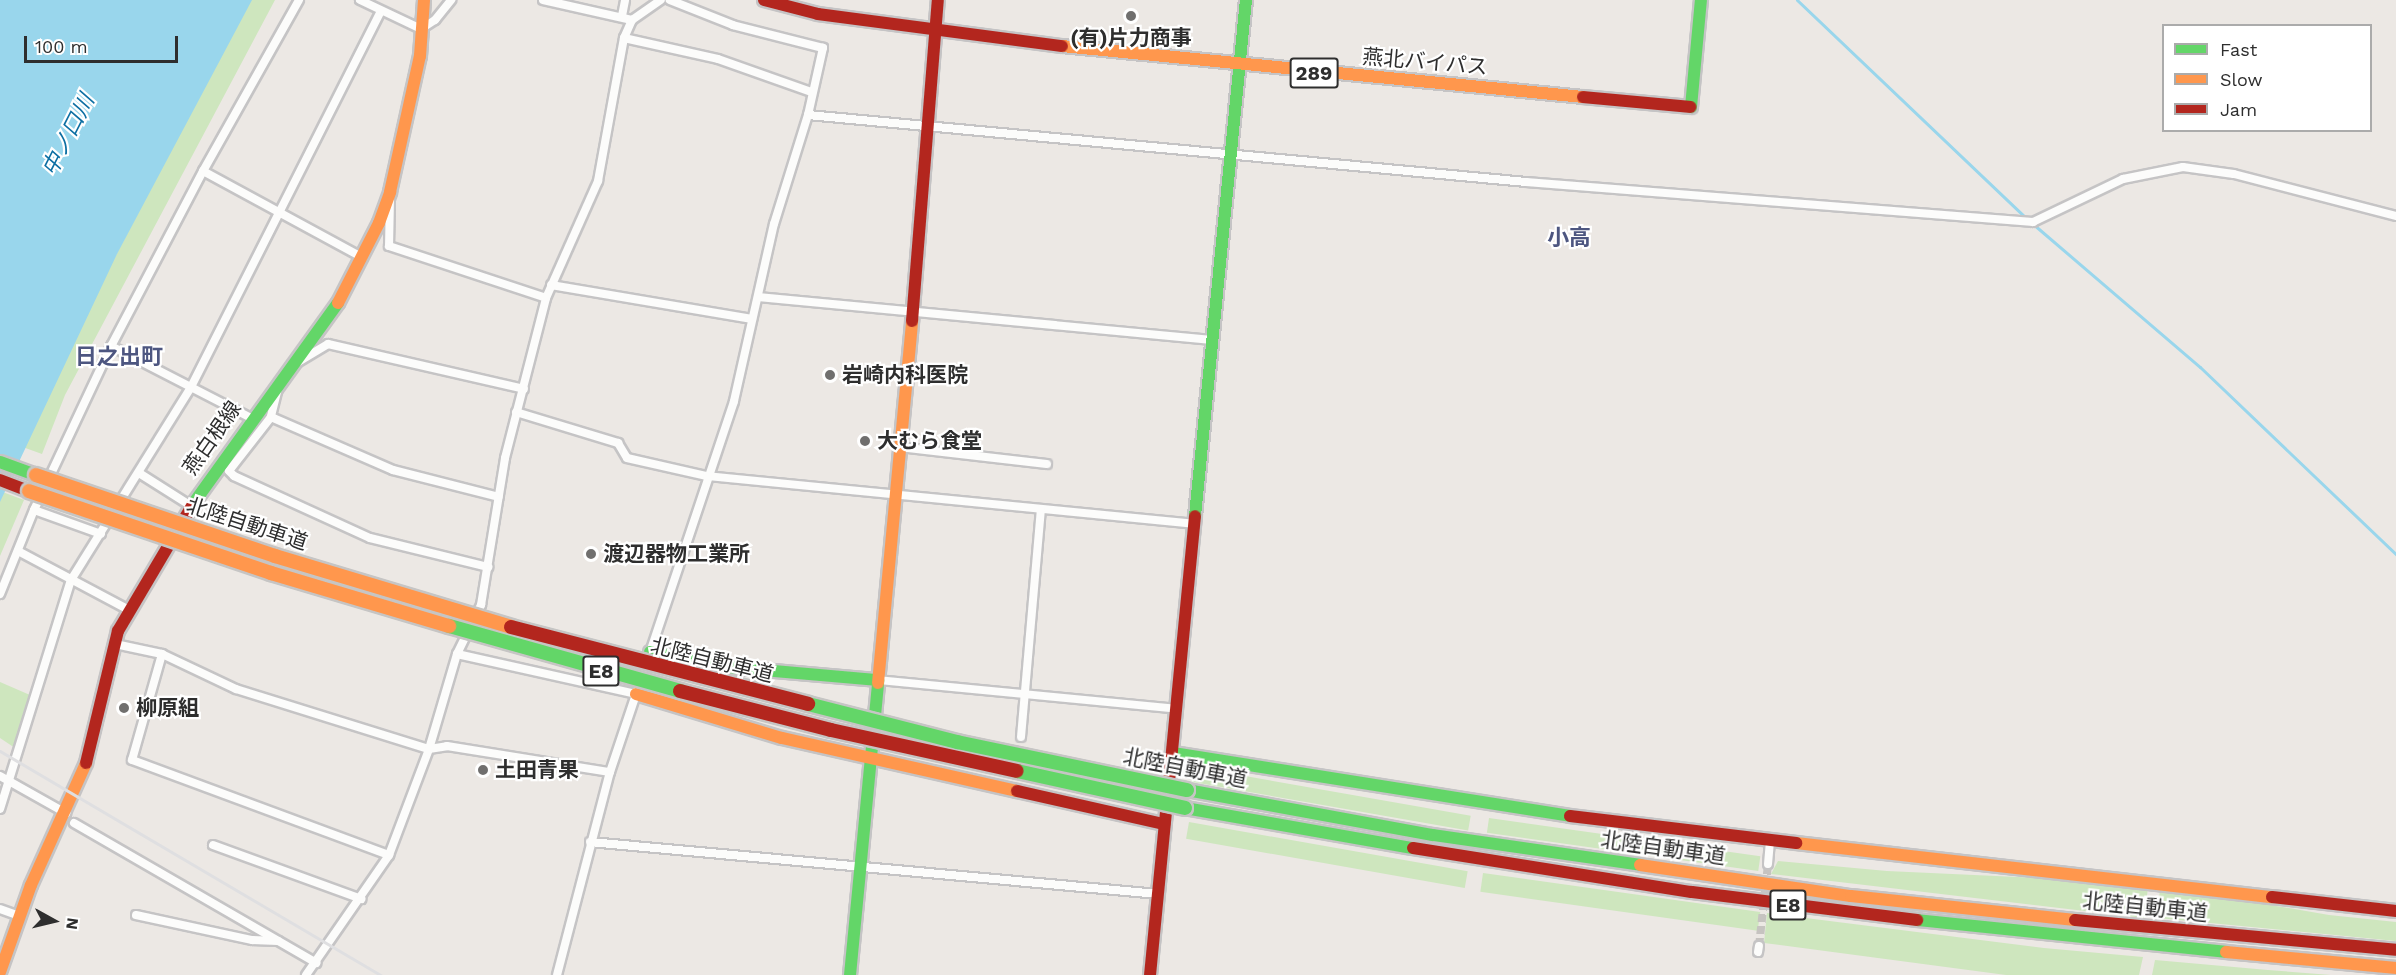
<!DOCTYPE html>
<html>
<head>
<meta charset="utf-8">
<style>
  body { margin:0 }
  #map { position:relative; width:2396px; height:975px; overflow:hidden; background:#ece8e4; font-family:"Work Sans","Noto Sans JP",sans-serif }
  div>[style] { position:absolute }
  .green>* { inset:0; background:#cee6be; transform-origin:0 0 }
  .water>* { inset:0; background:#99d6ec }
  .stream>* { height:3px; margin:-1.5px; padding:0 1.5px; transform-origin:1.5px; border-radius:1.5px; background:#99d6ec }
  .street-tunnel>* { height:8px; margin-top:-4px; transform-origin:0; background:repeating-linear-gradient(90deg,#c6c3c0 0 8px,transparent 0 12px) }
  .roads { filter:drop-shadow(2px 0 #c5c4c5) drop-shadow(-2px 0 #c5c4c5) drop-shadow(0 2px #c5c4c5) drop-shadow(0 -2px #c5c4c5) }
  .street>* { height:8px; margin:-4px; padding:0 4px; transform-origin:4px; border-radius:4px; background:#fcfcfb }
  .fast>* { height:12px; margin:-6px; padding:0 6px; transform-origin:6px; border-radius:6px; background:#63d668 }
  .slow>* { height:12px; margin:-6px; padding:0 6px; transform-origin:6px; border-radius:6px; background:#ff974d }
  .jam>* { height:12px; margin:-6px; padding:0 6px; transform-origin:6px; border-radius:6px; background:#b3261e }
  .rail>* { height:3px; margin:-1.5px; padding:0 1.5px; transform-origin:1.5px; border-radius:1.5px; background:#dfdfe1 }
  .bridges { filter:drop-shadow(2px 0 #c6c5c4) drop-shadow(-2px 0 #c6c5c4) drop-shadow(0 2px #c6c5c4) drop-shadow(0 -2px #c6c5c4) }
  .fast-bridge>* { height:14px; margin:-7px; padding:0 7px; transform-origin:7px; border-radius:7px; background:#63d668 }
  .slow-bridge>* { height:14px; margin:-7px; padding:0 7px; transform-origin:7px; border-radius:7px; background:#ff974d }
  .jam-bridge>* { height:14px; margin:-7px; padding:0 7px; transform-origin:7px; border-radius:7px; background:#b3261e }
  .dots>* { width:16px; height:16px; translate:-50% -50%; box-sizing:border-box; border:3px solid #fff; border-radius:50% }
  span { translate:-50% -50%; white-space:nowrap; text-align:center; line-height:1.15; -webkit-text-stroke:4.5px #fff; paint-order:stroke }
  .shield-label span { padding:2px 4px; background:#fff; border:2px solid; border-radius:4px; -webkit-text-stroke-width:0 }
  .shield-label { font-size:20px; color:#2e2e2e; font-weight:700 }
  .poi-label { font-size:21px; color:#2e2e2e; font-weight:700 }
  .left { translate:0 -50%; text-align:left }
  .street-label { font-size:21px; color:#2e2e2e }
  .water-label { font-size:22px; color:#0d6fa3; font-style:italic }
  .neighbourhood-label { font-size:22px; color:#4d5680; font-weight:700 }
  .legend { position:absolute; left:2162px; top:24px; width:210px; height:108px; box-sizing:border-box; background:#fff; border:2px solid #ababab; margin:0; padding:8px 10px; list-style:none; font-size:18px; color:#2e2e2e }
  .legend li { display:flex; align-items:center; gap:12px; height:30px }
  .legend b { width:30px; border:2px solid #ababab }
  .north { position:absolute; left:24px; top:891px; width:60px; height:60px; -webkit-text-stroke:4px #fff; paint-order:stroke; rotate:98deg; font-size:16px; font-weight:700; line-height:24px; text-align:center; color:#2e2e2e }
  .north::after { content:''; display:block; margin:auto; width:21px; height:27px; background:#2e2e2e; clip-path:polygon(50% 0,100% 100%,50% 72%,0 100%) }
  .scale { position:absolute; left:24px; top:36px; width:154px; height:27px; box-sizing:border-box; border:3px solid #2e2e2e; border-top:0; padding-left:8px; font-size:18px; line-height:21px; white-space:nowrap; color:#2e2e2e; -webkit-text-stroke:4px #fff; paint-order:stroke }
</style>
</head>
<body>
<div id="map">
  <div class="green">
    <div style="clip-path:polygon(249px 0,275px 0,65px 395px,42px 454px,17px 445px)"></div>
    <div style="clip-path:polygon(0 491px,24px 500px,0 556px)"></div>
    <div style="clip-path:polygon(0 682px,30px 695px,15px 748px,0 738px)"></div>
    <div style="left:1194px;top:767px;width:281px;height:15px;rotate:10deg"></div>
    <div style="left:1489px;top:818px;width:274px;height:15px;rotate:8deg"></div>
    <div style="left:1189px;top:822px;width:283px;height:17px;rotate:10deg"></div>
    <div style="clip-path:polygon(1778px 861px,1887px 871px,2086px 880px,2148px 888px,2144px 918px,1771px 874px)"></div>
    <div style="left:1483px;top:873px;width:280px;height:19px;rotate:8deg"></div>
    <div style="clip-path:polygon(2160px 886px,2329px 915px,2396px 922px,2396px 941px,2158px 918px)"></div>
    <div style="clip-path:polygon(1767px 913px,2044px 948px,2143px 957px,2139px 975px,2006px 975px,1764px 943px)"></div>
    <div style="clip-path:polygon(2155px 960px,2268px 970px,2331px 975px,2152px 975px)"></div>
  </div>
  <div class="water">
    <div style="clip-path:polygon(0 0,252px 0,117px 254px,0 502px)"></div>
  </div>
  <div class="stream">
    <div style="left:1797px;top:0;width:316px;rotate:43.6deg"></div>
    <div style="left:2033px;top:224px;width:220px;rotate:40.6deg"></div>
    <div style="left:2200px;top:367px;width:271px;rotate:43.7deg"></div>
  </div>
  <div class="street-tunnel">
    <div style="left:1759px;top:946px;width:82px;rotate:-83.7deg"></div>
  </div>
  <div class="roads">
    <div class="street">
      <div style="left:299px;top:0;width:196px;rotate:119.3deg"></div>
      <div style="left:203px;top:171px;width:182px;rotate:28.5deg"></div>
      <div style="left:360px;top:0;width:68px;rotate:25.4deg"></div>
      <div style="left:421px;top:29px;width:17px;rotate:-33deg"></div>
      <div style="left:435px;top:20px;width:26px;rotate:-51deg"></div>
      <div style="left:543px;top:0;width:91px;rotate:12.7deg"></div>
      <div style="left:622px;top:16px;width:16px;rotate:-79deg"></div>
      <div style="left:624px;top:38px;width:96px;rotate:12.6deg"></div>
      <div style="left:718px;top:59px;width:99px;rotate:19.5deg"></div>
      <div style="left:808px;top:115px;width:721px;rotate:5.33deg"></div>
      <div style="left:1526px;top:182px;width:509px;rotate:4.51deg"></div>
      <div style="left:2033px;top:222px;width:100px;rotate:-25.5deg"></div>
      <div style="left:2123px;top:179px;width:61px;rotate:-11.3deg"></div>
      <div style="left:2183px;top:167px;width:51px;rotate:7.8deg"></div>
      <div style="left:2234px;top:174px;width:167px;rotate:14.5deg"></div>
      <div style="left:203px;top:171px;width:198px;rotate:117.7deg"></div>
      <div style="left:111px;top:346px;width:157px;rotate:27.2deg"></div>
      <div style="left:390px;top:199px;width:47px;rotate:91.2deg"></div>
      <div style="left:389px;top:246px;width:165px;rotate:18.3deg"></div>
      <div style="left:551px;top:285px;width:204px;rotate:9.6deg"></div>
      <div style="left:758px;top:297px;width:456px;rotate:5.4deg"></div>
      <div style="left:298px;top:362px;width:35px;rotate:-31deg"></div>
      <div style="left:328px;top:344px;width:201px;rotate:12.9deg"></div>
      <div style="left:278px;top:388px;width:30px;rotate:104deg"></div>
      <div style="left:271px;top:417px;width:133px;rotate:23.5deg"></div>
      <div style="left:393px;top:470px;width:109px;rotate:14.3deg"></div>
      <div style="left:516px;top:412px;width:107px;rotate:16.9deg"></div>
      <div style="left:618px;top:443px;width:17px;rotate:59deg"></div>
      <div style="left:627px;top:458px;width:82px;rotate:12.7deg"></div>
      <div style="left:707px;top:476px;width:490px;rotate:5.6deg"></div>
      <div style="left:271px;top:417px;width:68px;rotate:127.9deg"></div>
      <div style="left:229px;top:471px;width:7px;rotate:45deg"></div>
      <div style="left:234px;top:476px;width:149px;rotate:24.5deg"></div>
      <div style="left:370px;top:538px;width:122px;rotate:13.8deg"></div>
      <div style="left:899px;top:447px;width:149px;rotate:6.6deg"></div>
      <div style="left:139px;top:473px;width:62px;rotate:32.4deg"></div>
      <div style="left:101px;top:534px;width:71px;rotate:-160.3deg"></div>
      <div style="left:34px;top:510px;width:181px;rotate:-64.8deg"></div>
      <div style="left:18px;top:551px;width:126px;rotate:28deg"></div>
      <div style="left:0;top:594px;width:91px;rotate:-68deg"></div>
      <div style="left:115px;top:644px;width:48px;rotate:12deg"></div>
      <div style="left:162px;top:654px;width:82px;rotate:25.3deg"></div>
      <div style="left:236px;top:689px;width:202px;rotate:17.3deg"></div>
      <div style="left:429px;top:749px;width:18px;rotate:-9deg"></div>
      <div style="left:447px;top:746px;width:165px;rotate:9.1deg"></div>
      <div style="left:162px;top:654px;width:110px;rotate:105.8deg"></div>
      <div style="left:132px;top:760px;width:274px;rotate:20.3deg"></div>
      <div style="left:457px;top:654px;width:183px;rotate:12.6deg"></div>
      <div style="left:878px;top:680px;width:300px;rotate:5.5deg"></div>
      <div style="left:1021px;top:737px;width:228px;rotate:-85deg"></div>
      <div style="left:0;top:776px;width:76px;rotate:29.3deg"></div>
      <div style="left:0;top:809px;width:240px;rotate:-72.8deg"></div>
      <div style="left:71px;top:580px;width:227px;rotate:-58.1deg"></div>
      <div style="left:191px;top:387px;width:421px;rotate:-63.2deg"></div>
      <div style="left:74px;top:823px;width:280px;rotate:30deg"></div>
      <div style="left:590px;top:842px;width:570px;rotate:5.23deg"></div>
      <div style="left:213px;top:845px;width:158px;rotate:20deg"></div>
      <div style="left:1768px;top:864px;width:23px;rotate:-85deg"></div>
      <div style="left:0;top:909px;width:20px;rotate:20deg"></div>
      <div style="left:136px;top:915px;width:119px;rotate:12.2deg"></div>
      <div style="left:252px;top:940px;width:26px;rotate:2deg"></div>
      <div style="left:1758px;top:952px;width:6px;rotate:-81deg"></div>
      <div style="left:306px;top:975px;width:146px;rotate:-55.3deg"></div>
      <div style="left:389px;top:855px;width:113px;rotate:-69.3deg"></div>
      <div style="left:429px;top:749px;width:99px;rotate:-73.6deg"></div>
      <div style="left:457px;top:654px;width:55px;rotate:-63.9deg"></div>
      <div style="left:481px;top:605px;width:149px;rotate:-80.7deg"></div>
      <div style="left:505px;top:458px;width:165px;rotate:-75.6deg"></div>
      <div style="left:546px;top:298px;width:128px;rotate:-66deg"></div>
      <div style="left:598px;top:181px;width:145px;rotate:-79.7deg"></div>
      <div style="left:624px;top:38px;width:20px;rotate:-66deg"></div>
      <div style="left:632px;top:20px;width:35px;rotate:-35deg"></div>
      <div style="left:557px;top:975px;width:210px;rotate:-75.4deg"></div>
      <div style="left:610px;top:772px;width:391px;rotate:-71.5deg"></div>
      <div style="left:734px;top:401px;width:181px;rotate:-77.3deg"></div>
      <div style="left:774px;top:224px;width:114px;rotate:-72.7deg"></div>
      <div style="left:808px;top:115px;width:69px;rotate:-77.4deg"></div>
      <div style="left:823px;top:48px;width:93px;rotate:-165.7deg"></div>
      <div style="left:733px;top:25px;width:68px;rotate:-158.4deg"></div>
    </div>
    <div class="fast">
      <div style="left:1691px;top:107px;width:107px;rotate:-84.7deg"></div>
      <div style="left:0;top:462px;width:38px;rotate:20deg"></div>
      <div style="left:193px;top:504px;width:248px;rotate:-54.2deg"></div>
      <div style="left:1195px;top:516px;width:519px;rotate:-84.36deg"></div>
      <div style="left:650px;top:652px;width:68px;rotate:11.8deg"></div>
      <div style="left:717px;top:666px;width:162px;rotate:5deg"></div>
      <div style="left:1173px;top:753px;width:402px;rotate:9deg"></div>
      <div style="left:1187px;top:790px;width:250px;rotate:10.4deg"></div>
      <div style="left:1433px;top:835px;width:209px;rotate:8.2deg"></div>
      <div style="left:1185px;top:808px;width:231px;rotate:10deg"></div>
      <div style="left:1917px;top:920px;width:311px;rotate:5.9deg"></div>
      <div style="left:850px;top:975px;width:293px;rotate:-84.5deg"></div>
    </div>
    <div class="slow">
      <div style="left:1062px;top:46px;width:523px;rotate:5.59deg"></div>
      <div style="left:338px;top:303px;width:90px;rotate:-62.9deg"></div>
      <div style="left:379px;top:223px;width:33px;rotate:-70deg"></div>
      <div style="left:390px;top:192px;width:139px;rotate:-77.6deg"></div>
      <div style="left:420px;top:56px;width:56px;rotate:-85.9deg"></div>
      <div style="left:878px;top:683px;width:364px;rotate:-84.6deg"></div>
      <div style="left:636px;top:694px;width:152px;rotate:16.8deg"></div>
      <div style="left:782px;top:738px;width:241px;rotate:12.7deg"></div>
      <div style="left:1796px;top:843px;width:479px;rotate:6.5deg"></div>
      <div style="left:1640px;top:865px;width:213px;rotate:8.4deg"></div>
      <div style="left:1851px;top:896px;width:225px;rotate:6.1deg"></div>
      <div style="left:2226px;top:952px;width:171px;rotate:5.4deg"></div>
      <div style="left:0;top:972px;width:92px;rotate:-70.4deg"></div>
      <div style="left:31px;top:885px;width:134px;rotate:-65.7deg"></div>
    </div>
    <div class="jam">
      <div style="left:764px;top:0;width:56px;rotate:14.5deg"></div>
      <div style="left:818px;top:14px;width:246px;rotate:7.5deg"></div>
      <div style="left:1583px;top:97px;width:108px;rotate:5.3deg"></div>
      <div style="left:912px;top:321px;width:322px;rotate:-85.4deg"></div>
      <div style="left:0;top:480px;width:31px;rotate:21deg"></div>
      <div style="left:86px;top:763px;width:136px;rotate:-76.4deg"></div>
      <div style="left:118px;top:631px;width:147px;rotate:-59.4deg"></div>
      <div style="left:1017px;top:791px;width:151px;rotate:12.7deg"></div>
      <div style="left:1570px;top:816px;width:228px;rotate:6.8deg"></div>
      <div style="left:1413px;top:848px;width:282px;rotate:9deg"></div>
      <div style="left:1692px;top:892px;width:227px;rotate:7.1deg"></div>
      <div style="left:2272px;top:897px;width:125px;rotate:6.4deg"></div>
      <div style="left:2075px;top:920px;width:322px;rotate:5.3deg"></div>
      <div style="left:1150px;top:975px;width:461px;rotate:-84.4deg"></div>
    </div>
  </div>
  <div class="rail">
    <div style="left:0;top:751px;width:442px;rotate:30.5deg"></div>
  </div>
  <div class="bridges">
    <div class="fast-bridge">
      <div style="left:449px;top:626px;width:240px;rotate:15.7deg"></div>
      <div style="left:808px;top:704px;width:154px;rotate:14.3deg"></div>
      <div style="left:957px;top:742px;width:235px;rotate:11.8deg"></div>
      <div style="left:1017px;top:771px;width:172px;rotate:12.4deg"></div>
    </div>
    <div class="slow-bridge">
      <div style="left:36px;top:475px;width:252px;rotate:18.7deg"></div>
      <div style="left:275px;top:556px;width:246px;rotate:16.7deg"></div>
      <div style="left:29px;top:491px;width:256px;rotate:18.7deg"></div>
      <div style="left:271px;top:573px;width:186px;rotate:16.6deg"></div>
    </div>
    <div class="jam-bridge">
      <div style="left:511px;top:627px;width:307px;rotate:14.5deg"></div>
      <div style="left:680px;top:691px;width:156px;rotate:14.5deg"></div>
      <div style="left:831px;top:730px;width:190px;rotate:12.4deg"></div>
    </div>
  </div>
  <div class="dots">
    <div style="left:1131px;top:16px;background:#706f6e"></div>
    <div style="left:830px;top:375px;background:#706f6e"></div>
    <div style="left:865px;top:441px;background:#706f6e"></div>
    <div style="left:591px;top:554px;background:#706f6e"></div>
    <div style="left:124px;top:708px;background:#706f6e"></div>
    <div style="left:483px;top:770px;background:#706f6e"></div>
  </div>
  <div class="shield-label">
    <span style="left:1314px;top:73px">289</span>
    <span style="left:601px;top:671px">E8</span>
    <span style="left:1788px;top:905px">E8</span>
  </div>
  <div class="poi-label">
    <span style="left:1131px;top:38px">(有)片力商事</span>
    <span class="left" style="left:842px;top:375px">岩崎内科医院</span>
    <span class="left" style="left:877px;top:441px">大むら食堂</span>
    <span class="left" style="left:603px;top:554px">渡辺器物工業所</span>
    <span class="left" style="left:136px;top:708px">柳原組</span>
    <span class="left" style="left:495px;top:770px">土田青果</span>
  </div>
  <div class="street-label">
    <span style="left:1425px;top:62px;rotate:5deg">燕北バイパス</span>
    <span style="left:212px;top:438px;rotate:-55deg">燕白根線</span>
    <span style="left:247px;top:524px;rotate:18deg">北陸自動車道</span>
    <span style="left:712px;top:660px;rotate:14deg">北陸自動車道</span>
    <span style="left:1185px;top:768px;rotate:11deg">北陸自動車道</span>
    <span style="left:1663px;top:848px;rotate:8deg">北陸自動車道</span>
    <span style="left:2145px;top:907px;rotate:6deg">北陸自動車道</span>
  </div>
  <div class="water-label">
    <span style="left:68px;top:135px;rotate:-63deg">中ノ口川</span>
  </div>
  <div class="neighbourhood-label">
    <span style="left:1569px;top:238px">小高</span>
    <span style="left:119px;top:357px">日之出町</span>
  </div>
  <ul class="legend">
  <li><b style="height:8px;background:#63d668"></b>Fast</li>
  <li><b style="height:8px;background:#ff974d"></b>Slow</li>
  <li><b style="height:8px;background:#b3261e"></b>Jam</li>
  </ul>
  <div class="north">N</div>
  <div class="scale">100 m</div>
</div>
</body>
</html>
